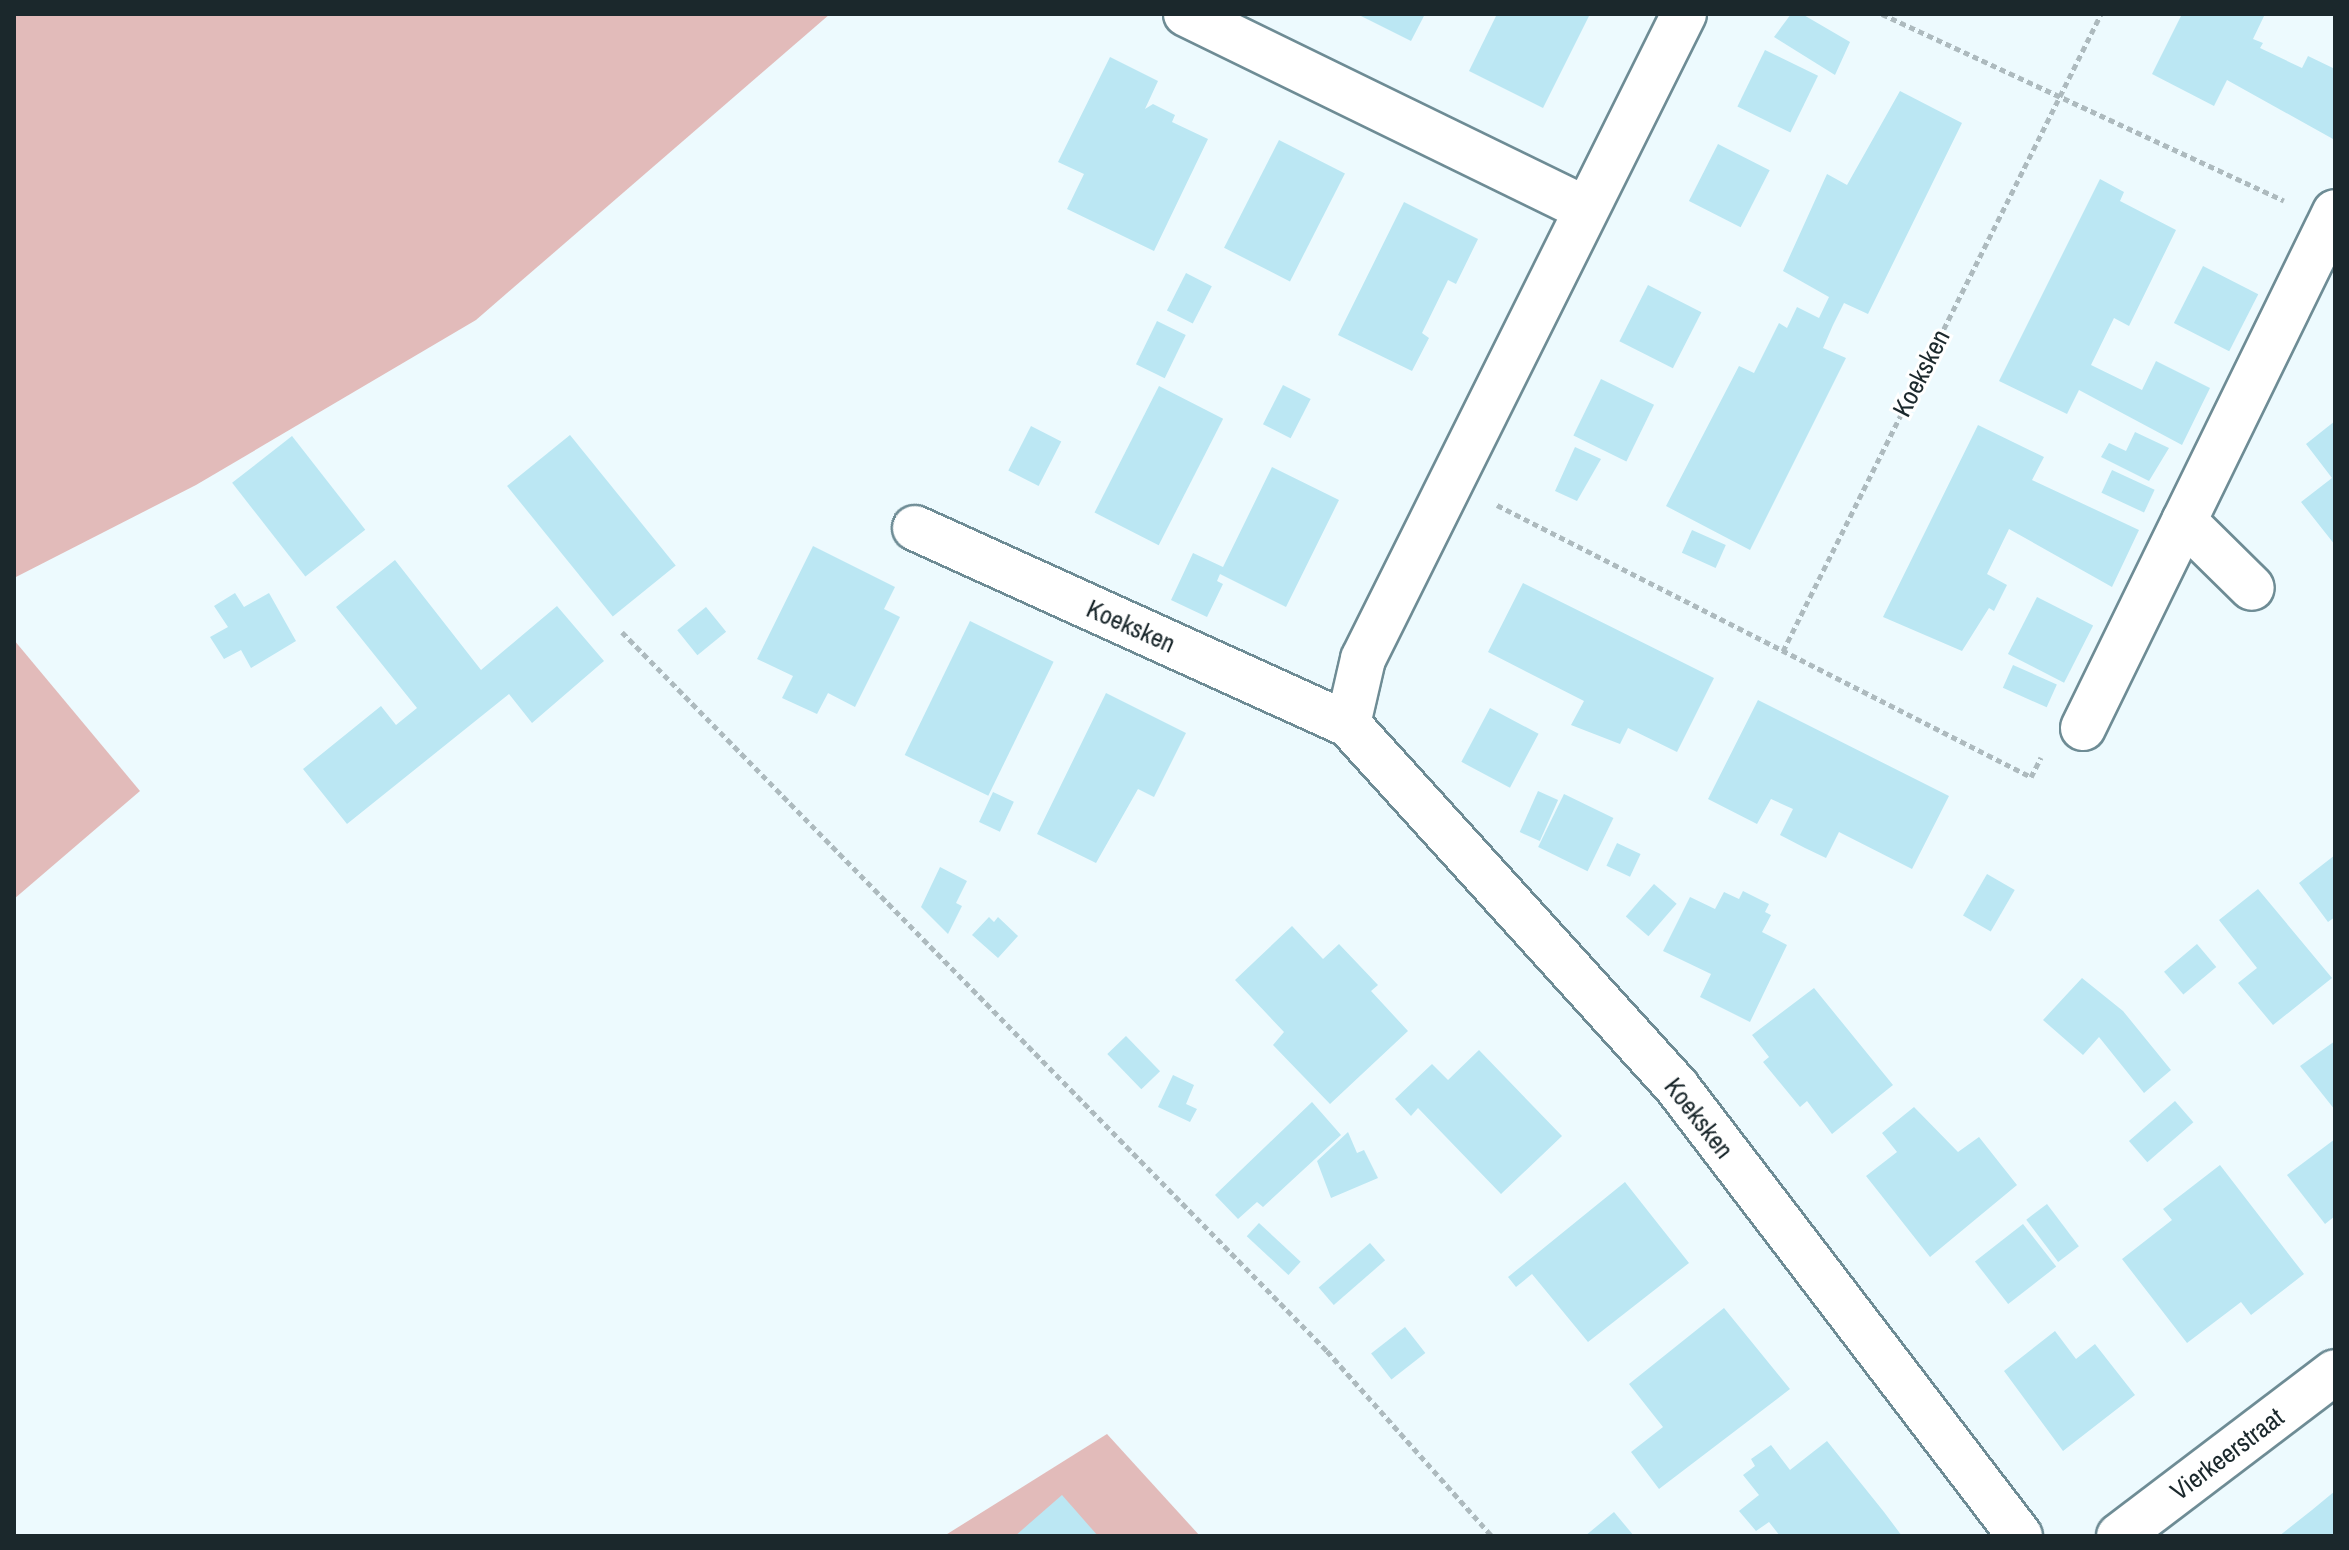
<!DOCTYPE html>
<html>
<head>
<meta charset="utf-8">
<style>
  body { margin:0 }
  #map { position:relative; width:2349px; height:1550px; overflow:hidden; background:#edfafe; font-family:"Archivo Narrow",sans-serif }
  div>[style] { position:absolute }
  .green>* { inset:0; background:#e2bbba }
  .building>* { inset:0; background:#bbe7f3; transform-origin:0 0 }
  .path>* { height:5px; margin-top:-2.5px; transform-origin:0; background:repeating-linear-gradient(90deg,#adbabe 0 6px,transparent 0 10px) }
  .roads { filter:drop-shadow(2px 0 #6e8c95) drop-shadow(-2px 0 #6e8c95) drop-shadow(0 2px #6e8c95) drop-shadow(0 -2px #6e8c95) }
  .minor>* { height:44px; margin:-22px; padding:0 22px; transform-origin:22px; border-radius:22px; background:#fff }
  span { translate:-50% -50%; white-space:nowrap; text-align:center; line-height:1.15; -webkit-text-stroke:6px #fff; paint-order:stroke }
  .street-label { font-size:26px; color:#1b282c }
  .frame { position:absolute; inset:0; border:16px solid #1b282c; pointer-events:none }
</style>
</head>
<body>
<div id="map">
  <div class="green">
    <div style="clip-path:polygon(14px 14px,830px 14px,476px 320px,196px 485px,14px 578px)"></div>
    <div style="clip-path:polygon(14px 640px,140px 791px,14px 899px)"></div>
    <div style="clip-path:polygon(1107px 1434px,1200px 1536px,944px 1536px)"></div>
  </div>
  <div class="building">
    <div style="clip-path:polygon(1357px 14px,1425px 14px,1411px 41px)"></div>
    <div style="clip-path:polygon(1497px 14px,1590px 14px,1543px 108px,1469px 71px)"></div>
    <div style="clip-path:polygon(1791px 14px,1802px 14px,1850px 42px,1835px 75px,1774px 37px)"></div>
    <div style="clip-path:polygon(2182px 14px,2265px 14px,2253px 39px,2263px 43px,2260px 48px,2302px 68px,2308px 56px,2335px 69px,2333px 139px,2227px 80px,2214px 106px,2152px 74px)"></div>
    <div style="left:1765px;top:50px;width:59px;height:63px;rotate:26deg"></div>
    <div style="clip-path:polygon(1110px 57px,1158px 81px,1145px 109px,1153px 104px,1175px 115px,1172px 122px,1208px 139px,1154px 251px,1067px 209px,1084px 174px,1058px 162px)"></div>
    <div style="clip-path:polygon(1900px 91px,1962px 123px,1868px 314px,1844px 303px,1833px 325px,1823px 348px,1846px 358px,1750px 550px,1666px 506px,1739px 366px,1754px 373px,1779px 323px,1787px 328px,1797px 307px,1819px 318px,1829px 297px,1783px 271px,1827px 174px,1847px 185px)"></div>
    <div style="left:1279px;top:140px;width:74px;height:121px;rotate:27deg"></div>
    <div style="left:1718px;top:144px;width:58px;height:64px;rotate:27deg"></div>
    <div style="clip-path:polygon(2100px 179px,2124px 192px,2120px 201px,2176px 230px,2129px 326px,2114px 318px,2091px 365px,2142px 390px,2156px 361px,2210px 388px,2182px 445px,2079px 390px,2067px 414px,1999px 381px)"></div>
    <div style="clip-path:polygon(1404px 202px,1478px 239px,1456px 284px,1448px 280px,1422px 333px,1429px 338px,1412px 371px,1338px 335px)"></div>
    <div style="left:2203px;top:266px;width:62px;height:64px;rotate:27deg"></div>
    <div style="left:1186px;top:273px;width:29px;height:42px;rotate:27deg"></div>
    <div style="left:1648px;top:285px;width:60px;height:63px;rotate:27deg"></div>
    <div style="left:1157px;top:321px;width:32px;height:48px;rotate:26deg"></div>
    <div style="left:1601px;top:379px;width:59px;height:63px;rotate:26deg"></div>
    <div style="left:1283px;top:385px;width:31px;height:44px;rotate:27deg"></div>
    <div style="left:1159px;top:386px;width:72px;height:142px;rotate:27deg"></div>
    <div style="clip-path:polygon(2335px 421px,2335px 545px,2301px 502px,2332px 478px,2306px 444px)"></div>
    <div style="clip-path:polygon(1978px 425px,2044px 457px,2032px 480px,2139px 530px,2112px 587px,2009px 529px,1987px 574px,2007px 585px,1994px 611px,1989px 608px,1962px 651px,1883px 617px)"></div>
    <div style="left:1031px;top:426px;width:34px;height:50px;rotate:27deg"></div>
    <div style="clip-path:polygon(2135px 432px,2169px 448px,2149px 481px,2101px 457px,2109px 443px,2126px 451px)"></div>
    <div style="left:570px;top:435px;width:168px;height:81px;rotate:51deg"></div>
    <div style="left:292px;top:436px;width:119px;height:76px;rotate:52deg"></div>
    <div style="clip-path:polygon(1575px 447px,1601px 459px,1577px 501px,1555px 491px)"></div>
    <div style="clip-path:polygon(1272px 467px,1339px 500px,1286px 607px,1220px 574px,1217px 581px,1223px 584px,1207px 617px,1171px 600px,1193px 553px,1223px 567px)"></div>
    <div style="left:2112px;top:470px;width:47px;height:25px;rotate:25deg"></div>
    <div style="left:1692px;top:530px;width:37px;height:25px;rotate:24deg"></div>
    <div style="clip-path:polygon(813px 546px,895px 587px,884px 609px,900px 617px,855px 707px,828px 693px,817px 714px,782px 698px,793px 676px,757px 659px)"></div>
    <div style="clip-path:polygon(395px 560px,481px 670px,557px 606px,604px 661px,532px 723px,509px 694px,347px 824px,303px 769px,381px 706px,396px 725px,417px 708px,336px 607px)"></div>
    <div style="clip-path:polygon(1523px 583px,1714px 678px,1677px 752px,1628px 728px,1620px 744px,1571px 725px,1584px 701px,1488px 652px)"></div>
    <div style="clip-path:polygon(235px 593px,244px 607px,269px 593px,296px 641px,251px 668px,241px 650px,224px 659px,210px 637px,228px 627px,214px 606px)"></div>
    <div style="left:2037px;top:597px;width:63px;height:64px;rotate:27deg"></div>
    <div style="left:706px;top:607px;width:32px;height:37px;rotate:51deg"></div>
    <div style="left:970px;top:621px;width:93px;height:149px;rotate:26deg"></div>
    <div style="left:2013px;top:665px;width:48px;height:25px;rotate:24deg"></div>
    <div style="clip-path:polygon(1106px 693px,1186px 733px,1154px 797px,1138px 789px,1096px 863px,1037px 834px)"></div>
    <div style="clip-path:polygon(1758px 700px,1949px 796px,1912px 869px,1839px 832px,1826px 858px,1805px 848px,1780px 835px,1793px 809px,1771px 799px,1757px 824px,1708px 799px)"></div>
    <div style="left:1490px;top:708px;width:55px;height:61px;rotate:28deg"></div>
    <div style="left:1538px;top:791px;width:22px;height:45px;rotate:24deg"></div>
    <div style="left:993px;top:792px;width:23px;height:33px;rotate:25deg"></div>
    <div style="left:1564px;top:794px;width:55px;height:59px;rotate:26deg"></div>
    <div style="left:1617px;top:843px;width:26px;height:25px;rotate:25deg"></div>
    <div style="clip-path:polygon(2335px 855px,2335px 917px,2328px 922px,2299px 883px)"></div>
    <div style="clip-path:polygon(940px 867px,967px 881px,956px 903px,962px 906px,948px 934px,921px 907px)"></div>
    <div style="left:1987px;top:874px;width:32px;height:48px;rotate:30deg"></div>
    <div style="left:1654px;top:884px;width:30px;height:43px;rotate:41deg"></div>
    <div style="clip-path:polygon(2258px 889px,2332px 978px,2273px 1025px,2238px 983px,2257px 968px,2219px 920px)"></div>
    <div style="clip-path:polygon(1743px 891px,1769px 904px,1765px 912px,1771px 915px,1762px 932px,1787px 945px,1750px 1022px,1700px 997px,1711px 974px,1663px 951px,1690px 897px,1715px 909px,1724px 892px,1739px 899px)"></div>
    <div style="clip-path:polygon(989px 917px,994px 922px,998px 917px,1018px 936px,998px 958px,972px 935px)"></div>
    <div style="clip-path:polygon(1292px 926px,1323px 959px,1339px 944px,1378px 985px,1371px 991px,1408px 1031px,1330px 1104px,1273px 1045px,1284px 1032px,1235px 980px)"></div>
    <div style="left:2197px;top:944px;width:30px;height:43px;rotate:50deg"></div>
    <div style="clip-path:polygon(2082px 978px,2123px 1011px,2171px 1070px,2144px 1093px,2099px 1037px,2083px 1055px,2043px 1020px)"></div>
    <div style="clip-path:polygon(1814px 988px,1893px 1085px,1832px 1134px,1807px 1101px,1800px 1107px,1763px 1062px,1769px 1057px,1752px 1035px)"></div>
    <div style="left:1126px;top:1036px;width:49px;height:26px;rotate:46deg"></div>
    <div style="clip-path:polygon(2335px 1041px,2335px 1110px,2300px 1066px)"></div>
    <div style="clip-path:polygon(1479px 1050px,1562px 1136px,1501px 1194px,1418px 1108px,1411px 1116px,1395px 1099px,1432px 1064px,1448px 1080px)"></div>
    <div style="clip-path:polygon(1173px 1075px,1194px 1085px,1186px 1104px,1197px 1109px,1190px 1122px,1158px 1107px)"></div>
    <div style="left:2175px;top:1101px;width:28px;height:61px;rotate:49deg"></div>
    <div style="clip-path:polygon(1312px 1102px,1341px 1135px,1263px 1207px,1257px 1202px,1238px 1219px,1215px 1195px)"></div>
    <div style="clip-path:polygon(1914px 1107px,1958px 1152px,1979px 1137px,2017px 1185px,1930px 1257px,1866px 1176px,1897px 1152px,1882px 1133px)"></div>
    <div style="clip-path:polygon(1348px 1132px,1357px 1153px,1364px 1150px,1378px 1178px,1331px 1198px,1317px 1161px)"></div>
    <div style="clip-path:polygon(2335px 1139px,2335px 1216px,2325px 1224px,2287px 1175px)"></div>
    <div style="clip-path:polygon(2220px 1165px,2304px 1274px,2251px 1315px,2241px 1302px,2187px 1343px,2122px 1259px,2172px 1220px,2163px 1209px)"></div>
    <div style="clip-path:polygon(1625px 1182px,1689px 1263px,1588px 1342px,1532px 1274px,1516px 1287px,1508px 1277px)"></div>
    <div style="left:2047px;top:1204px;width:53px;height:26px;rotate:53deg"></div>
    <div style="left:1259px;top:1223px;width:57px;height:18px;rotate:43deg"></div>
    <div style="left:2023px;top:1224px;width:54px;height:61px;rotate:52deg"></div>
    <div style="left:1370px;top:1243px;width:23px;height:68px;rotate:49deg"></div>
    <div style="clip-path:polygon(1724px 1308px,1790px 1389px,1659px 1489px,1631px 1452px,1663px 1427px,1629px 1384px)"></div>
    <div style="left:1405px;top:1327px;width:33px;height:43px;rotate:52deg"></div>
    <div style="clip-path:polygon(2055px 1331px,2076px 1359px,2095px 1344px,2135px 1395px,2063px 1451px,2004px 1371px)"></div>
    <div style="clip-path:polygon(1827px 1441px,1884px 1512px,1902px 1536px,1780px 1536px,1769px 1522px,1756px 1531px,1739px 1511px,1759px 1495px,1743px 1475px,1755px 1466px,1751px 1459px,1771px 1445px,1790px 1470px)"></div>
    <div style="clip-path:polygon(2335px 1491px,2335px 1536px,2279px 1536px,2312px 1510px)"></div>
    <div style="clip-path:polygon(1062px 1495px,1098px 1536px,1015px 1536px)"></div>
    <div style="clip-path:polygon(1614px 1512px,1634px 1536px,1585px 1536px)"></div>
  </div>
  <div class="path">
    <div style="left:1882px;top:14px;width:443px;rotate:24.9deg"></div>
    <div style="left:1497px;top:505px;width:599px;rotate:26.99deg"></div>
    <div style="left:2031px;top:777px;width:22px;rotate:-63deg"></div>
    <div style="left:622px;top:632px;width:1007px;rotate:45.56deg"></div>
    <div style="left:1327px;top:1351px;width:248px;rotate:48.3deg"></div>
    <div style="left:1783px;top:651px;width:712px;rotate:-63.47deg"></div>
  </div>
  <div class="roads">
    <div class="minor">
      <div style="left:1186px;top:14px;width:444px;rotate:26deg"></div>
      <div style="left:1684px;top:14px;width:720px;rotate:116.46deg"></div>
      <div style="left:1363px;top:659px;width:67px;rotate:103deg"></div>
      <div style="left:1348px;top:724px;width:490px;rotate:47.8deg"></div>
      <div style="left:1677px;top:1087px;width:565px;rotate:52.62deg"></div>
      <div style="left:2184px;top:521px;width:95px;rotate:44.6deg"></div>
      <div style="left:915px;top:528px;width:475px;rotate:24.4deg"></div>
      <div style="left:2083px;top:728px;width:574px;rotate:-63.97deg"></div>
      <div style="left:2119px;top:1536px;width:271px;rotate:-37.2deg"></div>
    </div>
  </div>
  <div class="street-label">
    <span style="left:1921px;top:373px;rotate:-63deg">Koeksken</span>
    <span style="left:1131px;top:626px;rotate:24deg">Koeksken</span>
    <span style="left:1699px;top:1118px;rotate:52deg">Koeksken</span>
    <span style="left:2227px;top:1454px;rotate:-37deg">Vierkeerstraat</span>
  </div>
  <div class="frame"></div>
</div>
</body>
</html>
